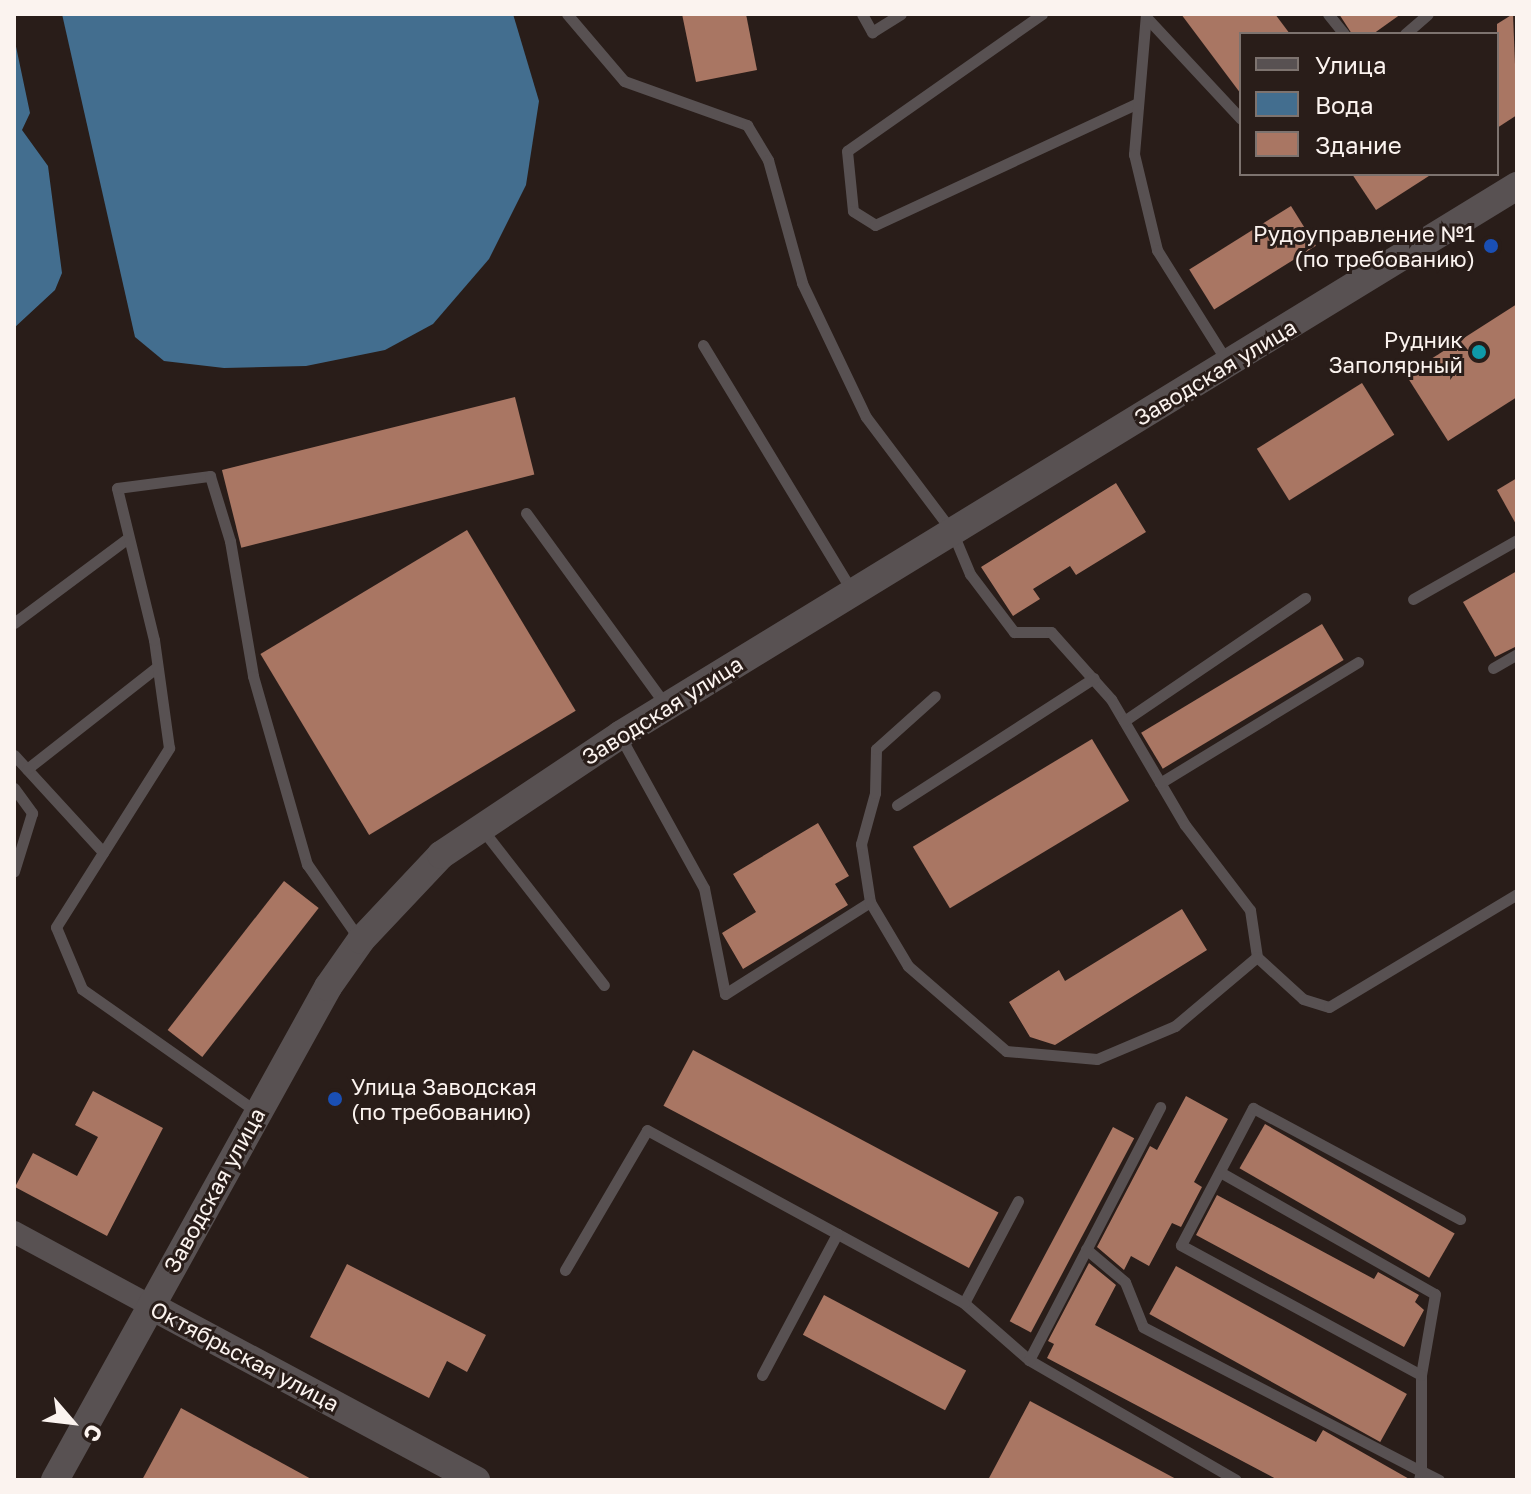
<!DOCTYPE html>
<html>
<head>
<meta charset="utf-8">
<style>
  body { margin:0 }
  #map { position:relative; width:1531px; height:1494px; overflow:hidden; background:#291d19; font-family:"Golos Text",sans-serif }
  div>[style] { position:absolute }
  .water>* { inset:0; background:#436e8f }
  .building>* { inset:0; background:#a97663; transform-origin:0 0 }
  .service>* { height:11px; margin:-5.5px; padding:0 5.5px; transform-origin:5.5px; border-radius:5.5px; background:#585152 }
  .minor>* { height:22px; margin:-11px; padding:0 11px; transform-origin:11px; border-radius:11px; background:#585152 }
  .tertiary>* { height:28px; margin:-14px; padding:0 14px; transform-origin:14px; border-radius:14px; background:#585152 }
  .dots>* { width:22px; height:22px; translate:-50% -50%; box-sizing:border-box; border:4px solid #291d19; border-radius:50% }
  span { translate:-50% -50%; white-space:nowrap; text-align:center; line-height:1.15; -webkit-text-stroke:6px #291d19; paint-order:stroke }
  .poi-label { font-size:22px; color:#fbf3ef }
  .right { translate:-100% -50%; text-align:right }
  .left { translate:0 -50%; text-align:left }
  .street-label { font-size:22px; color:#fbf3ef }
  .frame { position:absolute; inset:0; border:16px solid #fbf3ef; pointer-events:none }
  .legend { position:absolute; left:1239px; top:32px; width:260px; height:144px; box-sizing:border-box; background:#291d19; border:2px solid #7d736f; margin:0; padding:10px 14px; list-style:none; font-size:24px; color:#fbf3ef }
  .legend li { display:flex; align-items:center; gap:16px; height:40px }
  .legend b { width:40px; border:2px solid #7d736f }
  .north { position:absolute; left:32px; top:1382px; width:80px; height:80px; -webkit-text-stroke:6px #291d19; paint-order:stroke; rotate:118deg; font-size:22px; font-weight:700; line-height:32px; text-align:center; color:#fbf3ef }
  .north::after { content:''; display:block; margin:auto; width:28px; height:36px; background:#fbf3ef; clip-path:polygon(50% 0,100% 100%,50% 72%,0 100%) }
</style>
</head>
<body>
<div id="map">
  <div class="water">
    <div style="clip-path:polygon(62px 14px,513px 14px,539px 101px,526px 185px,489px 259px,433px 324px,385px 350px,306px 366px,224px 368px,164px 361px,135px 337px)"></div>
    <div style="clip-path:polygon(14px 37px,30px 113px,22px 130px,48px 166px,62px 273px,55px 290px,14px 328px)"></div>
  </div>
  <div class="building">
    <div style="clip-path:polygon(682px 14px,746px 14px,757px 70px,696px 82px)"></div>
    <div style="clip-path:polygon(1181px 14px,1275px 14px,1290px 34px,1241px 34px,1241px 94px)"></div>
    <div style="clip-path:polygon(1339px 14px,1401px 14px,1373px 34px,1352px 34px)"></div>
    <div style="clip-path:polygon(1513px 14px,1517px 115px,1497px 128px,1497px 24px)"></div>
    <div style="clip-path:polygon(1352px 174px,1432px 174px,1376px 210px)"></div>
    <div style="left:1291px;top:206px;width:47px;height:120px;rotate:58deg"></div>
    <div style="clip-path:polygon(1517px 304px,1517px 397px,1448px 441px,1406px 375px)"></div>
    <div style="left:1362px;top:383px;width:61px;height:124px;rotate:58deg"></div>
    <div style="left:515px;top:397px;width:80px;height:302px;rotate:76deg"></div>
    <div style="clip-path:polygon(1517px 478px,1517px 526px,1497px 490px)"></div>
    <div style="clip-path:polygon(1116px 483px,1146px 532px,1076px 575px,1070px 566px,1033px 589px,1040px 599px,1013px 616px,981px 567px)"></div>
    <div style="left:467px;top:530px;width:211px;height:241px;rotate:59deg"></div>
    <div style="clip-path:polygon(1517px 571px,1517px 646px,1495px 657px,1463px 602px)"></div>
    <div style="left:1322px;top:624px;width:42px;height:211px;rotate:59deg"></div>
    <div style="left:1092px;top:739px;width:72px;height:209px;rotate:59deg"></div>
    <div style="clip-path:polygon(818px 823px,849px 876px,835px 884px,848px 905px,743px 969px,722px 933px,756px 912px,733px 874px)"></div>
    <div style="left:284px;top:881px;width:44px;height:189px;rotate:38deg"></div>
    <div style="clip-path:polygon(1182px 909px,1207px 950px,1055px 1045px,1030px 1037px,1009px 1002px,1059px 970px,1065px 981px)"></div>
    <div style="left:693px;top:1050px;width:346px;height:63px;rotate:28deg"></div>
    <div style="clip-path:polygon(93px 1091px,163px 1128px,107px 1236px,15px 1187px,33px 1153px,77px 1176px,98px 1137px,75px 1125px)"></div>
    <div style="clip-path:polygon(1186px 1096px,1228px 1119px,1194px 1182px,1202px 1187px,1181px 1227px,1172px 1223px,1149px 1266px,1131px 1256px,1124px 1270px,1097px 1247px,1150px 1146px,1157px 1150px)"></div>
    <div style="left:1265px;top:1124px;width:219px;height:51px;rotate:30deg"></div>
    <div style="left:1113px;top:1127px;width:24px;height:220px;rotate:28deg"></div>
    <div style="clip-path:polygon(1217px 1195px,1374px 1279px,1378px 1272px,1419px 1295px,1415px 1302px,1424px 1310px,1404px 1347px,1196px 1235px)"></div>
    <div style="clip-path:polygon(1089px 1263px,1116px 1285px,1095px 1325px,1316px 1442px,1323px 1430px,1411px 1480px,1278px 1480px,1047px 1358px,1054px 1344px,1048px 1341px)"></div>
    <div style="clip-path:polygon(347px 1264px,486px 1335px,467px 1372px,447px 1361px,429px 1398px,310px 1337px)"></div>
    <div style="left:1176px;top:1266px;width:264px;height:55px;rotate:29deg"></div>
    <div style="left:824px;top:1295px;width:161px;height:45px;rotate:28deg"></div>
    <div style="clip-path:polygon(1030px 1401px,1178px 1480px,988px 1480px)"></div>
    <div style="clip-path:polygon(181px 1408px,313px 1480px,142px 1480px)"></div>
  </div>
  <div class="service">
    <div style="left:567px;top:14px;width:88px;rotate:49.6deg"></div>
    <div style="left:624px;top:81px;width:131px;rotate:19.7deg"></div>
    <div style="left:747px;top:125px;width:41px;rotate:59deg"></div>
    <div style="left:768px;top:160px;width:128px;rotate:74.5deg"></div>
    <div style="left:802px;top:283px;width:148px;rotate:64.5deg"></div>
    <div style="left:866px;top:417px;width:143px;rotate:53deg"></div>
    <div style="left:952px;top:531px;width:47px;rotate:67.3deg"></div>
    <div style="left:970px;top:574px;width:73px;rotate:52.8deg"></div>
    <div style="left:1014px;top:632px;width:37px"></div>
    <div style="left:1051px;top:632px;width:90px;rotate:48.2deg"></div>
    <div style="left:1111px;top:699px;width:146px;rotate:59.6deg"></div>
    <div style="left:1185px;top:825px;width:107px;rotate:52.6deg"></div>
    <div style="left:1250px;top:910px;width:48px;rotate:81.5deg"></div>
    <div style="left:1257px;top:957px;width:62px;rotate:42.4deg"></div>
    <div style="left:1303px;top:999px;width:27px;rotate:17deg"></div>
    <div style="left:1329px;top:1007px;width:219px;rotate:-31deg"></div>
    <div style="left:862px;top:14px;width:21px;rotate:61deg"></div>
    <div style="left:872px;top:32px;width:34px;rotate:-32deg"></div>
    <div style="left:1042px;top:14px;width:238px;rotate:144.9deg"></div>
    <div style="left:847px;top:151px;width:60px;rotate:84.3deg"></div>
    <div style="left:853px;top:211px;width:26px;rotate:32deg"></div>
    <div style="left:875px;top:225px;width:288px;rotate:-24.9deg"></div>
    <div style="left:1146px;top:14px;width:141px;rotate:94.9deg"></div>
    <div style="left:1134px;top:154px;width:99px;rotate:76.5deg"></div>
    <div style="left:1157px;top:250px;width:133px;rotate:57.9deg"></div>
    <div style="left:1328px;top:14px;width:26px;rotate:51deg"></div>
    <div style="left:1146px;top:17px;width:139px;rotate:47deg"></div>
    <div style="left:1405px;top:34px;width:30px;rotate:-41deg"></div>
    <div style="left:703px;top:345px;width:288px;rotate:58.8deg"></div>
    <div style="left:526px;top:513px;width:238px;rotate:54deg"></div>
    <div style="left:1413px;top:599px;width:120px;rotate:-29.6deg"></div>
    <div style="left:14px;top:623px;width:142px;rotate:-36.7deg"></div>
    <div style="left:1493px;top:668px;width:28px;rotate:-30deg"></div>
    <div style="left:1124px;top:721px;width:219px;rotate:-34.2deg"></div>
    <div style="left:620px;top:736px;width:174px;rotate:61.1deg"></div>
    <div style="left:704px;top:888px;width:108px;rotate:78.8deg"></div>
    <div style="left:725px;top:994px;width:172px;rotate:-32.4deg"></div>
    <div style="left:870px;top:902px;width:59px;rotate:-98.8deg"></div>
    <div style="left:861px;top:844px;width:53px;rotate:-74.6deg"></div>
    <div style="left:875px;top:793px;width:44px;rotate:-88.7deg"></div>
    <div style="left:876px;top:749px;width:79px;rotate:-41.9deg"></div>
    <div style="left:14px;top:755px;width:132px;rotate:47.5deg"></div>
    <div style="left:27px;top:769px;width:165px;rotate:-38.1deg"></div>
    <div style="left:1160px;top:783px;width:232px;rotate:-31.4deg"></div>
    <div style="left:14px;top:788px;width:31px;rotate:54deg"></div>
    <div style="left:32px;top:813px;width:61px;rotate:107.2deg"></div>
    <div style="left:897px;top:805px;width:234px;rotate:-32.8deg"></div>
    <div style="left:482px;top:829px;width:198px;rotate:52deg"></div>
    <div style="left:870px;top:902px;width:74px;rotate:59.3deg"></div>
    <div style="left:908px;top:966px;width:130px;rotate:40.9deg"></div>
    <div style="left:1006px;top:1051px;width:91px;rotate:5deg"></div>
    <div style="left:1097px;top:1059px;width:85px;rotate:-22.9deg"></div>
    <div style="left:1175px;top:1026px;width:107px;rotate:-40.1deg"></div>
    <div style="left:257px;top:1112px;width:214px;rotate:-144.9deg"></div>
    <div style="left:82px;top:989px;width:67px;rotate:-112.8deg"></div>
    <div style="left:56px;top:927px;width:212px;rotate:-57.7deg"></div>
    <div style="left:169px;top:748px;width:109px;rotate:-97.9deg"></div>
    <div style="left:154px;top:640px;width:156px;rotate:-103.7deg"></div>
    <div style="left:117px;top:488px;width:94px;rotate:-7.4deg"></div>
    <div style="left:210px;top:476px;width:68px;rotate:72.9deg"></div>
    <div style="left:230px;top:541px;width:137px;rotate:80.3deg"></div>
    <div style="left:253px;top:676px;width:196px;rotate:74deg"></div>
    <div style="left:307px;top:864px;width:93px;rotate:55.1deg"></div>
    <div style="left:1220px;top:1172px;width:247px;rotate:29.6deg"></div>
    <div style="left:1435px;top:1294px;width:82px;rotate:99.8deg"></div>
    <div style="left:1018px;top:1201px;width:115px;rotate:117.9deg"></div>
    <div style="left:964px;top:1303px;width:86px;rotate:41.2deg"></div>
    <div style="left:1029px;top:1360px;width:239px;rotate:30.1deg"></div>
    <div style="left:1086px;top:1249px;width:51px;rotate:40.2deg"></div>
    <div style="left:1125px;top:1282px;width:48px;rotate:68.2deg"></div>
    <div style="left:1143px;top:1327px;width:313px;rotate:27.4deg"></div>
    <div style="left:1421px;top:1471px;width:9px;rotate:103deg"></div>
    <div style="left:565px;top:1270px;width:162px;rotate:-59.6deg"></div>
    <div style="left:647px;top:1130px;width:361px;rotate:28.6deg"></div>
    <div style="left:1029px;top:1360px;width:285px;rotate:-62.6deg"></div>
    <div style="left:762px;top:1375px;width:160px;rotate:-62deg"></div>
    <div style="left:1439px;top:1480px;width:20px;rotate:-153deg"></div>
    <div style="left:1421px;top:1471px;width:96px;rotate:-90deg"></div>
    <div style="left:1421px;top:1375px;width:273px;rotate:-151.6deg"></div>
    <div style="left:1181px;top:1245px;width:155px;rotate:-62.3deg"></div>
    <div style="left:1253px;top:1108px;width:235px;rotate:28.2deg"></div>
  </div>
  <div class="minor">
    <div style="left:14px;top:1232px;width:156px;rotate:28.4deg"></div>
  </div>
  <div class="tertiary">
    <div style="left:151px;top:1306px;width:369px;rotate:28.2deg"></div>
    <div style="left:55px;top:1480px;width:564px;rotate:-61.02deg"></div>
    <div style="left:328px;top:987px;width:57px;rotate:-54.9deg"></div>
    <div style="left:361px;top:940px;width:117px;rotate:-46.7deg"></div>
    <div style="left:441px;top:855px;width:216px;rotate:-33.8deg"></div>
    <div style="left:620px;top:735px;width:1052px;rotate:-31.47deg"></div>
  </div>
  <div class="dots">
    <div style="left:1491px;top:246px;background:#1a4fb4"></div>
    <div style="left:1479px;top:352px;background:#0f9aa8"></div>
    <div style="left:335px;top:1099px;background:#1a4fb4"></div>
  </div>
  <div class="poi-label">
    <span class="right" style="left:1475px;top:246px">Рудоуправление №1<br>(по требованию)</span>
    <span class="right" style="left:1463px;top:352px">Рудник<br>Заполярный</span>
    <span class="left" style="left:351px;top:1099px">Улица Заводская<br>(по требованию)</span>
  </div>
  <div class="street-label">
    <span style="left:1215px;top:372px;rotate:-31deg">Заводская улица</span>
    <span style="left:662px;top:710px;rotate:-32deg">Заводская улица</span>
    <span style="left:214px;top:1190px;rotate:-61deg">Заводская улица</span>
    <span style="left:245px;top:1356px;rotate:28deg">Октябрьская улица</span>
  </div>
  <div class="frame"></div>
  <ul class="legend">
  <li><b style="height:10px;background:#585152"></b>Улица</li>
  <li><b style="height:22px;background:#436e8f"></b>Вода</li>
  <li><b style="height:22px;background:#a97663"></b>Здание</li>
  </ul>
  <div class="north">С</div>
</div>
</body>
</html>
